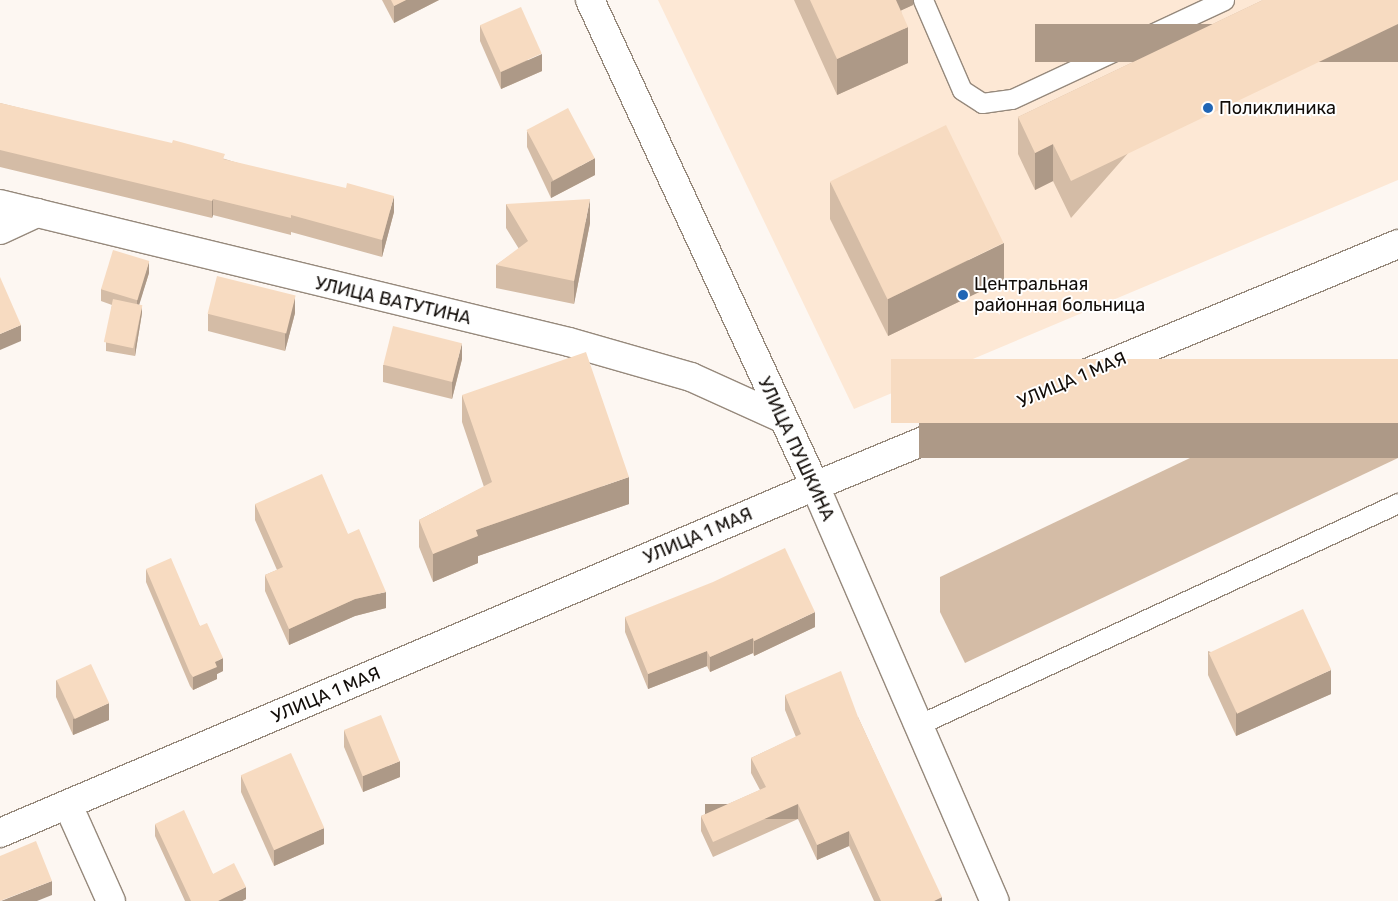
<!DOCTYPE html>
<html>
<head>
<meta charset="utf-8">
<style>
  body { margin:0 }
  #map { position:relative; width:1398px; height:901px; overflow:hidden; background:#fdf7f2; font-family:Rubik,sans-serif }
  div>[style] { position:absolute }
  .built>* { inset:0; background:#fde8d5 }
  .roads { filter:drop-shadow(1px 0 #96897c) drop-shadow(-1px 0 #96897c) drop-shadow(0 1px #96897c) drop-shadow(0 -1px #96897c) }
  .service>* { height:19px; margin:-9.5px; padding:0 9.5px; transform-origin:9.5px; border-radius:9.5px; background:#fff }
  .minor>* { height:28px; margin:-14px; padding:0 14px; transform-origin:14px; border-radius:14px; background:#fff }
  .secondary>* { height:28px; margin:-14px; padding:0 14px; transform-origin:14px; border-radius:14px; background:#fff }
  .wall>* { inset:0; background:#d4bca6 }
  .shaded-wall>* { inset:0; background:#ad9987; transform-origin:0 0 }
  .building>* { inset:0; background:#f7dbc1; transform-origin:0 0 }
  .dots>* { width:14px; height:14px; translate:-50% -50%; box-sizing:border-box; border:2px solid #fff; border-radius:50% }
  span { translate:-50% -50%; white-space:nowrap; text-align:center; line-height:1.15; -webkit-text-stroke:4px #fff; paint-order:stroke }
  .poi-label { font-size:18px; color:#120d09 }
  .left { translate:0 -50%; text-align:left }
  .street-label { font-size:18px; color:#120d09 }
</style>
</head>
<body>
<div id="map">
  <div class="built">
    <div style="clip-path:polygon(658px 0,1398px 0,1398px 180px,854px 409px)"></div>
  </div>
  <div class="roads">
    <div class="service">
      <div style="left:923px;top:0;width:98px;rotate:66.6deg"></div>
      <div style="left:962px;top:90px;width:24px;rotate:33deg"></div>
      <div style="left:982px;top:103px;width:30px;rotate:-8deg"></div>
      <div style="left:1012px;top:99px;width:234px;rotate:-25deg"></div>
      <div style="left:918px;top:725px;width:529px;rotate:-24.82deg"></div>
    </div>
    <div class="minor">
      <div style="left:590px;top:0;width:536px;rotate:65.16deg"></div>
      <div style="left:815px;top:486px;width:452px;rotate:66.6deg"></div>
      <div style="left:0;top:204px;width:38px;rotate:14deg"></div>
      <div style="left:0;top:230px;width:41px;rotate:-24.7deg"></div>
      <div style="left:37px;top:213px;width:547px;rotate:13.63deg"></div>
      <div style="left:569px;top:342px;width:127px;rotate:16deg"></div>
      <div style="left:691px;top:377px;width:100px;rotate:24.3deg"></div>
      <div style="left:68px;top:805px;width:105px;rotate:65.9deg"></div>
    </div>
    <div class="secondary">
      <div style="left:0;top:833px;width:886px;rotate:-23.06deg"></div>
      <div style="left:815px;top:486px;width:631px;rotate:-22.54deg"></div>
    </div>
  </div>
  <div class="wall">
    <div style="clip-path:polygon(382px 0,439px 0,394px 23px)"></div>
    <div style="clip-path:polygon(794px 0,913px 0,913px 5px,901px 10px,908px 63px,837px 95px)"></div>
    <div style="clip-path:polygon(1263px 0,1071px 218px,1053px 181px,1035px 190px,1018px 154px,1018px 117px)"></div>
    <div style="clip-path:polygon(480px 25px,542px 71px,501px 89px,480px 41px)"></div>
    <div style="clip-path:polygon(0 103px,225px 159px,394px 212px,382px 257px,291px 232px,291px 235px,213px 215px,212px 218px,0 167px)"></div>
    <div style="clip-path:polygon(527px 131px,595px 175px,551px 198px,527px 147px)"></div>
    <div style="clip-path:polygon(830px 182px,1004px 280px,888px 336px,830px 219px)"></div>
    <div style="clip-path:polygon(506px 204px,590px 223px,574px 304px,496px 288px,496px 265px,519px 249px,506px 228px)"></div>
    <div style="clip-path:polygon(149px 273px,139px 304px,142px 313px,135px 356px,106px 351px,106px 342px,112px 305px,101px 301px,101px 289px)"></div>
    <div style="clip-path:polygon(295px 313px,285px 351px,208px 331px,208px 314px)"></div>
    <div style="clip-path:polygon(462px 359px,452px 399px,383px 382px,383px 365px)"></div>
    <div style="clip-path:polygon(1398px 359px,1398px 458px,965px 663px,940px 612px,940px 577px)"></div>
    <div style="clip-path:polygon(462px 395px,629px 504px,478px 556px,478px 563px,433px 582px,419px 547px,419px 520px,484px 487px,462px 422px)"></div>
    <div style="clip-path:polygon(255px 504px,348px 534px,386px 608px,355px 616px,289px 645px,265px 591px,265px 575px,277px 570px,255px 520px)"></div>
    <div style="clip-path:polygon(146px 569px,200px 626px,223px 671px,217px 674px,217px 679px,193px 690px,190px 686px,146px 582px)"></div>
    <div style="clip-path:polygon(625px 617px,815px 627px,754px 656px,753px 653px,710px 672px,707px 666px,648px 689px,625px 632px)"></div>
    <div style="clip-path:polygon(1208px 651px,1331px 694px,1236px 736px,1208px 675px)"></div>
    <div style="clip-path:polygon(56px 680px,109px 720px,73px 735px,56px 697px)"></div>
    <div style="clip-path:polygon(785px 695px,858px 717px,942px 901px,874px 901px,849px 846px,817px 860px,798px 819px,713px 857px,701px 831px,701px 816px,760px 790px,751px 773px,751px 758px,796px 737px,785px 710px)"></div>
    <div style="clip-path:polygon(344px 730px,400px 777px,363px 792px,344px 747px)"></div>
    <div style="clip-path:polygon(241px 775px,324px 844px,274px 866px,241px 792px)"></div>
    <div style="clip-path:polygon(155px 824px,213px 874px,246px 899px,242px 901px,185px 901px,155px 836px)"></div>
  </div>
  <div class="shaded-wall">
    <div style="clip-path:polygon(406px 0,439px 0,394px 23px,394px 6px)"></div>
    <div style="clip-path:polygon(887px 0,913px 0,913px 5px,887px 17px)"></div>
    <div style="left:1398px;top:24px;width:38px;height:363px;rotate:90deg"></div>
    <div style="clip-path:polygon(908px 27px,908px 63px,837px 95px,837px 59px)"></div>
    <div style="clip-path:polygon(542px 54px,542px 71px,501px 89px,501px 72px)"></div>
    <div style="clip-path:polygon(1053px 144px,1053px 181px,1035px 190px,1035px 153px)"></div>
    <div style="clip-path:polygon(595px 158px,595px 175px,551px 198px,551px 182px)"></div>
    <div style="clip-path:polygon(394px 196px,394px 212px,382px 257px,382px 240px)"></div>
    <div style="clip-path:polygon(213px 199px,213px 215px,212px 218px,212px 201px)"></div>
    <div style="clip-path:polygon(590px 199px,590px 223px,574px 304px,574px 281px)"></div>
    <div style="clip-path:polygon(1004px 243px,1004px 280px,888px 336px,888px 299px)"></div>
    <div style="clip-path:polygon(149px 261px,149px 273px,137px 312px,137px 299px)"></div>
    <div style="clip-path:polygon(295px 296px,295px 313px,285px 351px,285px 334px)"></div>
    <div style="clip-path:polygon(142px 305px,142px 313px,135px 356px,135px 347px)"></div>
    <div style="clip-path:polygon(21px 325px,21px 341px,0 350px,0 334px)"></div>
    <div style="clip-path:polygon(462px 343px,462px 359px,452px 399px,452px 382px)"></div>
    <div style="left:1398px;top:423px;width:35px;height:479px;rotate:90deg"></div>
    <div style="clip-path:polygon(629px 477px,629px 504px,478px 556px,478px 563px,433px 582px,433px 554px,476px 530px)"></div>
    <div style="clip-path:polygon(386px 592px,386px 608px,355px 616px,289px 645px,289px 629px,355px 599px)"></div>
    <div style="clip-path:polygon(815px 612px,815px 627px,754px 656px,754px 641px)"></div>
    <div style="clip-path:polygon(753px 638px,753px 653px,710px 672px,710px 657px)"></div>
    <div style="clip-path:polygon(707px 651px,707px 666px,648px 689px,648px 674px)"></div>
    <div style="clip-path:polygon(223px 658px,223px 671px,217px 674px,217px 679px,193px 690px,193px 677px,215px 662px)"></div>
    <div style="clip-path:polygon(1331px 670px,1331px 694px,1236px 736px,1236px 712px)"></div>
    <div style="clip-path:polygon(109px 703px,109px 720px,73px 735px,73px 719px)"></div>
    <div style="clip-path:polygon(400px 761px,400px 777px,363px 792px,363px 776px)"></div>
    <div style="left:798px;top:804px;width:15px;height:93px;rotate:90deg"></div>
    <div style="clip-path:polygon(324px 828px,324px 844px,274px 866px,274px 849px)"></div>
    <div style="clip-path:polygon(849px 831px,849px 846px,817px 860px,817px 845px)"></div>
    <div style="clip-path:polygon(52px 881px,52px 895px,37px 901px,1px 901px)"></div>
    <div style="clip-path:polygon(246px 887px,246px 899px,242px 901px,218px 901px)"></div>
    <div style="clip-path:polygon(942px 897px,942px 901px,934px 901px)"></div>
  </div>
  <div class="building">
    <div style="clip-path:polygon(391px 0,406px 0,394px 6px)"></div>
    <div style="clip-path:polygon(810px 0,896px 0,908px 27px,837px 59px)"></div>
    <div style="clip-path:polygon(1263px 0,1398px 0,1398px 24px,1071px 181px,1053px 144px,1035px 153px,1018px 117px)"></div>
    <div style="left:521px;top:7px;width:51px;height:45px;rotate:66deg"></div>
    <div style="clip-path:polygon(0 103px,172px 143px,173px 140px,225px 154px,223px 159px,346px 188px,347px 183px,394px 196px,382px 240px,291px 215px,291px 218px,213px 199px,212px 201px,0 150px)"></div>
    <div style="left:568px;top:108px;width:57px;height:47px;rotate:62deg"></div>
    <div style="left:946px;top:125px;width:131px;height:129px;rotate:64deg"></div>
    <div style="clip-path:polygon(590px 199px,574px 281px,496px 265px,528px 241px,506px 204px)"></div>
    <div style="left:113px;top:250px;width:38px;height:41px;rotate:17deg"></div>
    <div style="left:217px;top:276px;width:81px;height:39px;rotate:14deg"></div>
    <div style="clip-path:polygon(0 277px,21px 325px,0 334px)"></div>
    <div style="left:113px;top:299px;width:30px;height:44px;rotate:12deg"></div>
    <div style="left:393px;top:326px;width:71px;height:40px;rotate:14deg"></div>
    <div style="clip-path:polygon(586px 352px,629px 477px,476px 530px,478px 536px,433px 554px,419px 520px,492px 482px,462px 395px)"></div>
    <div style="left:1398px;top:359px;width:64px;height:507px;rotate:90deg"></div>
    <div style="clip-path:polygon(322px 474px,348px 534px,359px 529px,386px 592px,355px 599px,289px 629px,265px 575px,283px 567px,255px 504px)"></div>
    <div style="clip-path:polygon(785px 548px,815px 612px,754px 641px,753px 638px,710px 657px,707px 651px,648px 674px,625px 617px,713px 582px)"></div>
    <div style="clip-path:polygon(171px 558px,200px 626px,207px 623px,223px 658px,215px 662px,217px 667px,193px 677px,190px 673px,146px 569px)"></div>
    <div style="left:1303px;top:609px;width:67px;height:104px;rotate:65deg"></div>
    <div style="left:91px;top:664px;width:43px;height:38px;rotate:65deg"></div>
    <div style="clip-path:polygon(841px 671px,858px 717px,942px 897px,934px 901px,881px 901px,849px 831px,817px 845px,798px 804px,713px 842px,701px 816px,766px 787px,751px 758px,801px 734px,785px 695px)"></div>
    <div style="left:381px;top:715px;width:50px;height:40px;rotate:68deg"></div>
    <div style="left:291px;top:753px;width:82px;height:55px;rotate:66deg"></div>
    <div style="clip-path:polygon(184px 810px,213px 874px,234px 863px,246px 887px,218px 901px,191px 901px,155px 824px)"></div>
    <div style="clip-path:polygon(36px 841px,52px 881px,0 901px,0 856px)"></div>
  </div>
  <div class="dots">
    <div style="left:1208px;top:108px;background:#2065b5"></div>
    <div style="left:963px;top:295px;background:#2065b5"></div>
  </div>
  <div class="poi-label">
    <span class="left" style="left:1219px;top:108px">Поликлиника</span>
    <span class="left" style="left:974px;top:295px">Центральная<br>районная больница</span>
  </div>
  <div class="street-label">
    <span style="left:393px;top:301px;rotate:13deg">УЛИЦА ВАТУТИНА</span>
    <span style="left:1072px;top:380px;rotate:-23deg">УЛИЦА 1 МАЯ</span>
    <span style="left:796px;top:449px;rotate:65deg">УЛИЦА ПУШКИНА</span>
    <span style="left:698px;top:536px;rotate:-23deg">УЛИЦА 1 МАЯ</span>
    <span style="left:326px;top:695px;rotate:-23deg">УЛИЦА 1 МАЯ</span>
  </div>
</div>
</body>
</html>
